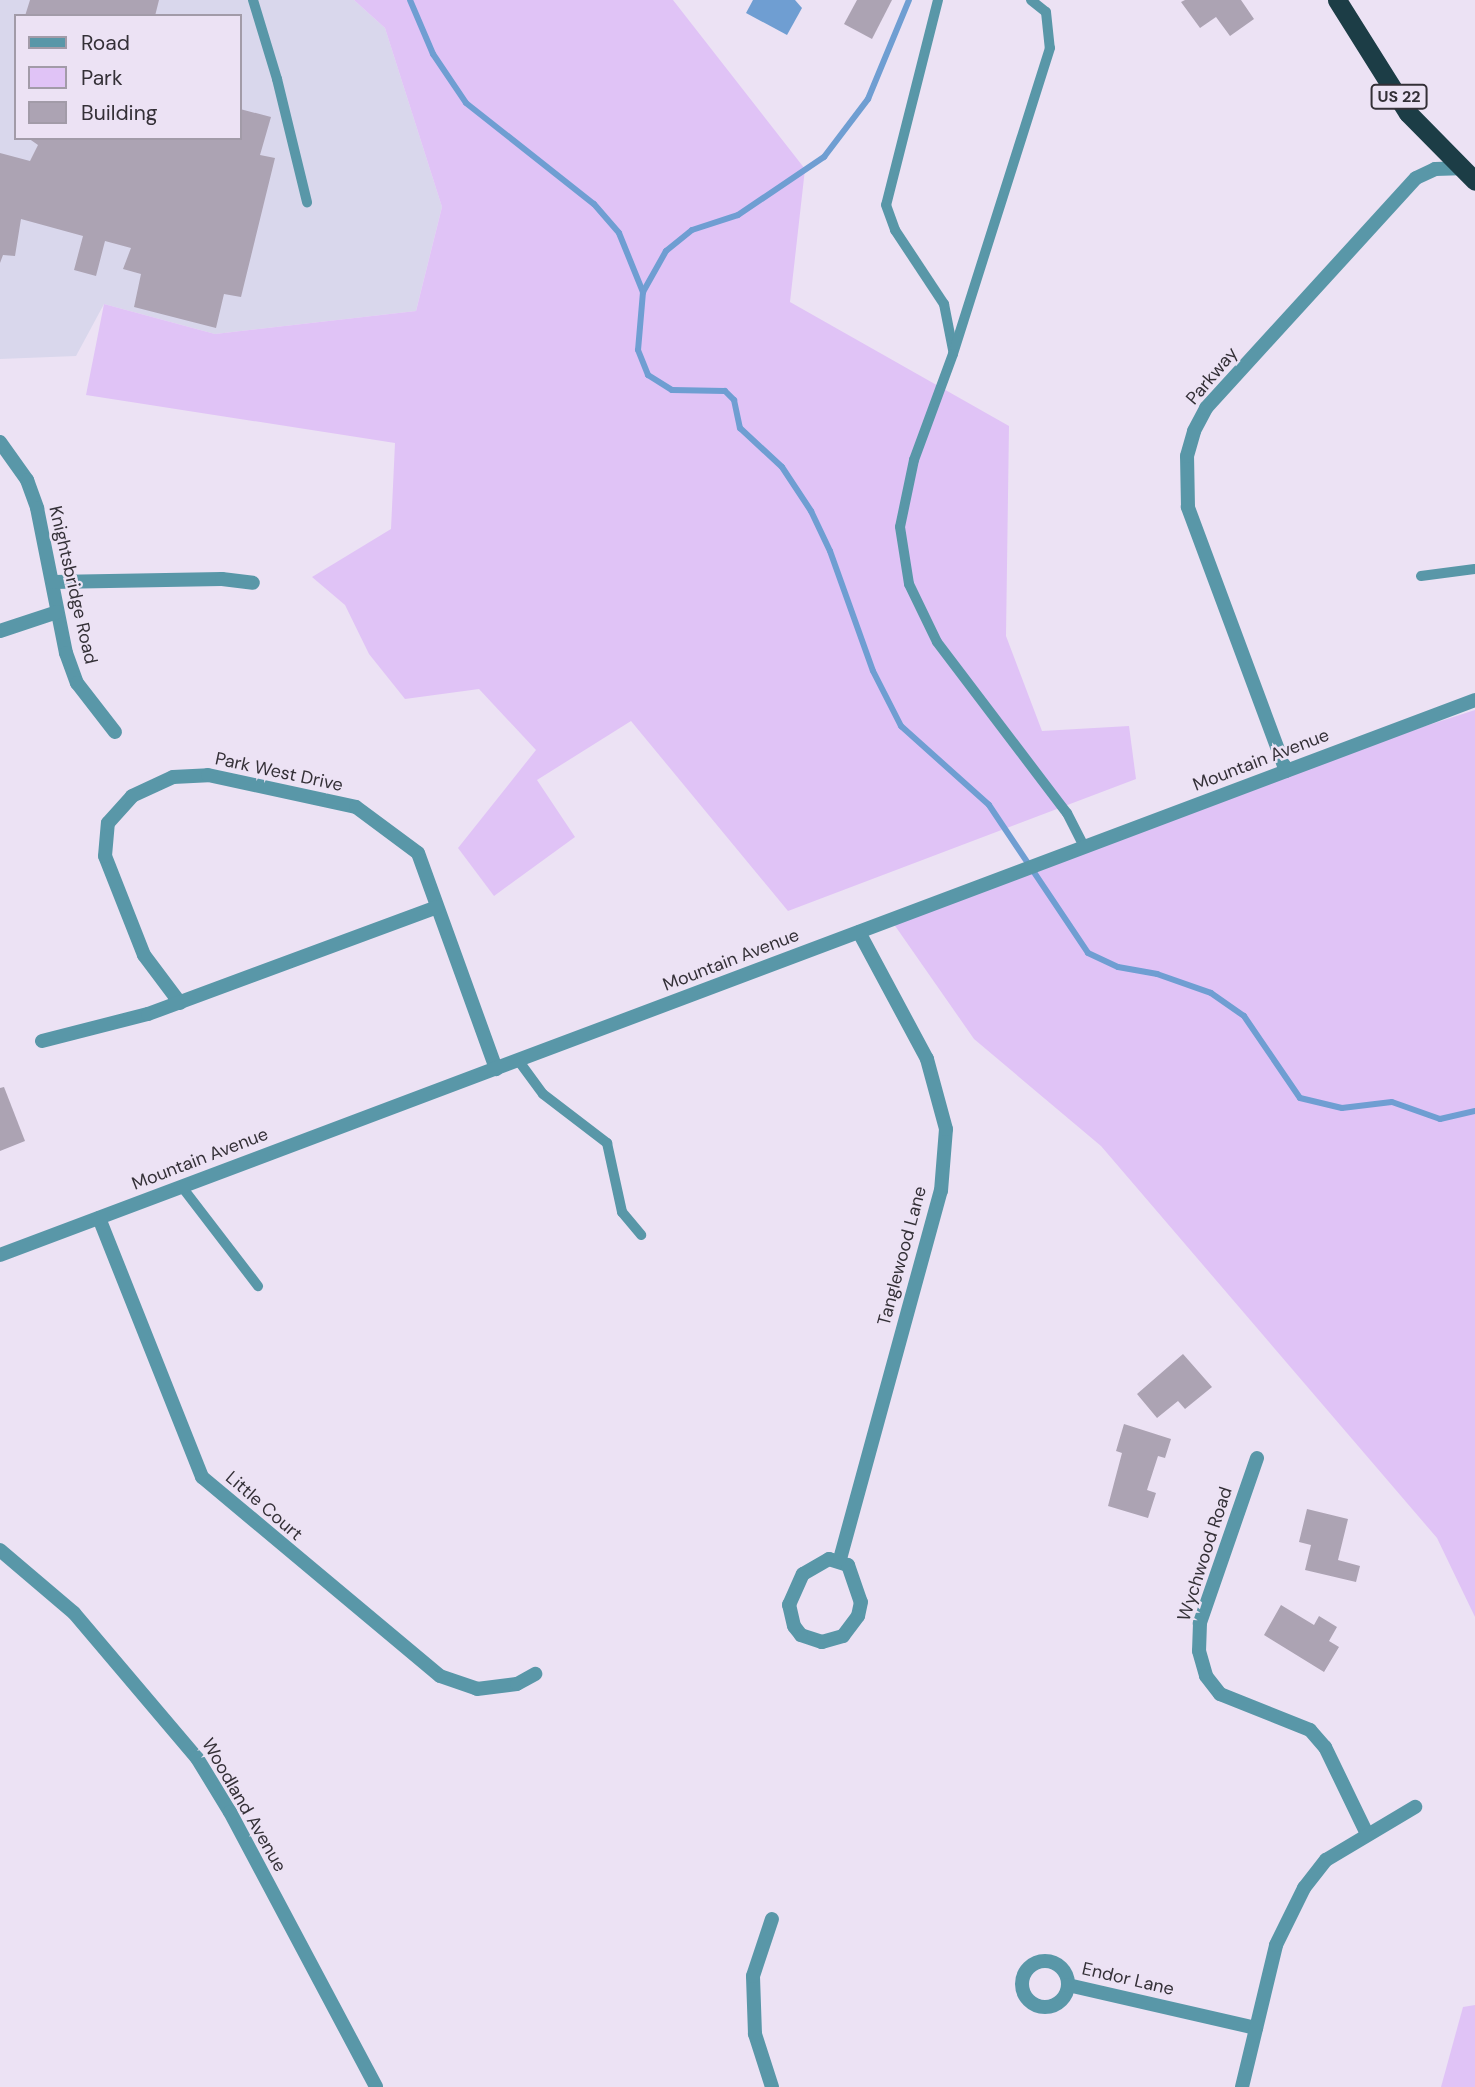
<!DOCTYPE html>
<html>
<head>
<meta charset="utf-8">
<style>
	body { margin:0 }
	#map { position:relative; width:1475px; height:2087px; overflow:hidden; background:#ece2f4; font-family:"DM Sans",sans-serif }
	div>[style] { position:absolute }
	.medical>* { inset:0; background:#d9d7ec }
	.green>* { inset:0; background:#e0c3f6 }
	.water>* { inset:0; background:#6f9ed2 }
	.stream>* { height:6px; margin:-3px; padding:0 3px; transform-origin:3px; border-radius:3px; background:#6f9ed2 }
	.building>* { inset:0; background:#aca3b3 }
	.service>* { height:10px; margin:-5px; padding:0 5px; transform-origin:5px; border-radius:5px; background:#5997a8 }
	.minor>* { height:14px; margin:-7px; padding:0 7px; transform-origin:7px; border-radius:7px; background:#5997a8 }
	.minor>.ring { margin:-7px; padding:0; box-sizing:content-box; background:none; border:14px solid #5997a8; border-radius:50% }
	.tertiary>* { height:14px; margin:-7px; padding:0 7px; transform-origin:7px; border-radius:7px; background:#5997a8 }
	.trunk>* { height:19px; margin:-9.5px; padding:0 9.5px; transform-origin:9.5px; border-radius:9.5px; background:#1c3d46 }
	span { translate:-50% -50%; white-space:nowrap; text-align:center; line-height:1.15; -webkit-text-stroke:5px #ece2f4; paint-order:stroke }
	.shield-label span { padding:2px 5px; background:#ece2f4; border:2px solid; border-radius:5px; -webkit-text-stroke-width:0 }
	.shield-label { font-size:16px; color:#343037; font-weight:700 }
	.street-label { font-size:18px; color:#343037 }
	.legend { position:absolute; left:14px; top:14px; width:228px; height:126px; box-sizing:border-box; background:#ece2f4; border:2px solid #a29ba8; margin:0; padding:9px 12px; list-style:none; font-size:21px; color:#343037 }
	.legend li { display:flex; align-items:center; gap:14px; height:35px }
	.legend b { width:35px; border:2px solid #a29ba8 }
</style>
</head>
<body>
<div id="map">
	<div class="medical">
		<div style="clip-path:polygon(evenodd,0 0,354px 0,385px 28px,442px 207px,416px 311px,215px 334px,104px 304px,76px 356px,0 359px,0 0,16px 16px,240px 16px,240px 138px,16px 138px,16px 16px)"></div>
	</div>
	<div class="green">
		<div style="clip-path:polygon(354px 0,673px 0,805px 169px,790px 302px,1009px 426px,1006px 636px,1042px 731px,1129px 726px,1136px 779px,788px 911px,631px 721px,537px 780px,575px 837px,494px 896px,458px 848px,536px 750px,479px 689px,405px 699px,369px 654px,345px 605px,312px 577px,391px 529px,395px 443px,86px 395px,104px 304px,215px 334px,416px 311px,442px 207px,385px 28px)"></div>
		<div style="clip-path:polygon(1475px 710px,1475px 1617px,1437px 1538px,1101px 1146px,974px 1039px,891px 920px,1286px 771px)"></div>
		<div style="clip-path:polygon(1475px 2005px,1475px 2087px,1441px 2087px,1463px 2007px)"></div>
	</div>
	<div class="water">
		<div style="clip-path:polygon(753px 0,795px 0,802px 8px,787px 35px,746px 13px)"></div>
	</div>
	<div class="stream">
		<div style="left:410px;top:0;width:59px;rotate:66.9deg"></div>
		<div style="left:433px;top:54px;width:59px;rotate:56deg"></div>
		<div style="left:466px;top:103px;width:163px;rotate:38.3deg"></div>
		<div style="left:594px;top:204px;width:38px;rotate:49deg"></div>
		<div style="left:619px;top:233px;width:64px;rotate:67.9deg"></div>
		<div style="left:643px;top:292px;width:58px;rotate:94.9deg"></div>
		<div style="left:638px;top:350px;width:27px;rotate:68deg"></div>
		<div style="left:648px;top:375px;width:28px;rotate:32deg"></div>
		<div style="left:672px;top:390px;width:53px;rotate:1.1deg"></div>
		<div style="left:725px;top:391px;width:13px;rotate:45deg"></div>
		<div style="left:734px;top:400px;width:29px;rotate:78deg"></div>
		<div style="left:740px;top:428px;width:57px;rotate:42.9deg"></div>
		<div style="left:782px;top:467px;width:53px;rotate:56.6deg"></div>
		<div style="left:811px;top:511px;width:44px;rotate:64.6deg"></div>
		<div style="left:830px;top:551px;width:127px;rotate:70.3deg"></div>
		<div style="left:873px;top:671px;width:62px;rotate:63deg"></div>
		<div style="left:901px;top:726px;width:118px;rotate:41.9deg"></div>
		<div style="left:989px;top:805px;width:178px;rotate:56.2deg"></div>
		<div style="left:1088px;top:953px;width:33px;rotate:25deg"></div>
		<div style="left:1118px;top:967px;width:40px;rotate:10deg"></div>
		<div style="left:1157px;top:974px;width:57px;rotate:19.4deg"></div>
		<div style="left:1211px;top:993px;width:40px;rotate:34.9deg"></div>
		<div style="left:1244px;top:1016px;width:99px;rotate:55.7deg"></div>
		<div style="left:1300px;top:1098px;width:43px;rotate:13.4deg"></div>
		<div style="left:1342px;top:1108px;width:50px;rotate:-6.8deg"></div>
		<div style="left:1392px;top:1102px;width:51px;rotate:19.5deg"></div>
		<div style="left:1440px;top:1119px;width:36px;rotate:-13deg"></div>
		<div style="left:643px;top:292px;width:47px;rotate:-60.7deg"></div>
		<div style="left:666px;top:251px;width:33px;rotate:-39deg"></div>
		<div style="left:692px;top:230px;width:48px;rotate:-18.1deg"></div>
		<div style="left:738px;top:215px;width:104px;rotate:-34deg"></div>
		<div style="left:824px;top:157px;width:73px;rotate:-52.8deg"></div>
		<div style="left:868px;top:99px;width:107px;rotate:-67.5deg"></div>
	</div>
	<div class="building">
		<div style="clip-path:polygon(30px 0,159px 0,155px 16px,25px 16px)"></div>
		<div style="clip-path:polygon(857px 0,892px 0,872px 39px,844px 24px)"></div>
		<div style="clip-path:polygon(1185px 0,1241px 0,1254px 19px,1230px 36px,1216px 17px,1200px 28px,1181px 2px)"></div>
		<div style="clip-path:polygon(240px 109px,271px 117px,260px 155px,275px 158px,241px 297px,224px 294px,216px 328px,134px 307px,141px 274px,123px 269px,131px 248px,105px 241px,96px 276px,74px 270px,83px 236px,21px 219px,15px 256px,3px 255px,0 263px,0 153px,30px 161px,38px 145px,28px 138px,240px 138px)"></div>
		<div style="clip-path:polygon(4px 1087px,25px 1141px,0 1151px,0 1088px)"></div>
		<div style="clip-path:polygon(1183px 1354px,1212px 1387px,1185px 1409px,1178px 1401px,1157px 1418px,1137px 1394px)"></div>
		<div style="clip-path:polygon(1124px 1424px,1171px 1439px,1165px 1458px,1158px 1456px,1147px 1490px,1156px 1493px,1148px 1518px,1108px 1506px,1122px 1453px,1116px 1451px)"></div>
		<div style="clip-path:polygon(1307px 1509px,1348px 1519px,1338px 1560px,1360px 1566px,1356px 1582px,1305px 1570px,1311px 1545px,1299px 1542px)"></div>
		<div style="clip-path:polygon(1281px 1605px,1314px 1625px,1319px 1616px,1337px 1627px,1329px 1641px,1339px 1647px,1324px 1672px,1264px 1635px)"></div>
	</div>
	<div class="service">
		<div style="left:253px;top:0;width:83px;rotate:73.1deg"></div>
		<div style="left:277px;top:79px;width:127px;rotate:76.3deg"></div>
		<div style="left:938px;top:0;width:211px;rotate:104.2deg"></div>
		<div style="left:886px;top:205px;width:27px;rotate:70deg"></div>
		<div style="left:895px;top:230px;width:89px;rotate:56.5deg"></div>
		<div style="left:944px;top:304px;width:47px;rotate:78.9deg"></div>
		<div style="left:1031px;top:0;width:19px;rotate:39deg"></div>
		<div style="left:1046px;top:12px;width:36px;rotate:84deg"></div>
		<div style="left:1050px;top:48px;width:321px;rotate:107.6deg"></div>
		<div style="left:953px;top:354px;width:113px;rotate:110.2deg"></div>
		<div style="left:914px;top:460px;width:68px;rotate:101.8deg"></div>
		<div style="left:900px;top:527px;width:58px;rotate:81deg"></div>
		<div style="left:909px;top:584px;width:64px;rotate:64.2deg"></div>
		<div style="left:937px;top:642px;width:215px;rotate:52.8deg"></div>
		<div style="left:1067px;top:813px;width:38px;rotate:63deg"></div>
		<div style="left:1421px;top:576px;width:54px;rotate:-7.4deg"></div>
		<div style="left:518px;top:1060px;width:42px;rotate:53.7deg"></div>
		<div style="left:543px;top:1094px;width:81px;rotate:37.4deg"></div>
		<div style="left:607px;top:1143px;width:71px;rotate:77.7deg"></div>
		<div style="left:622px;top:1212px;width:30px;rotate:50deg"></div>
		<div style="left:182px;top:1187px;width:125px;rotate:52.5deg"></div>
	</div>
	<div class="minor">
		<div style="left:0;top:442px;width:47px;rotate:54.6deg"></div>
		<div style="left:27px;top:480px;width:30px;rotate:70deg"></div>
		<div style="left:37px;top:508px;width:148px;rotate:78.7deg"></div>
		<div style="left:66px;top:653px;width:32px;rotate:70deg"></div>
		<div style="left:77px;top:683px;width:62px;rotate:52.2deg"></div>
		<div style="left:53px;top:582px;width:169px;rotate:-1deg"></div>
		<div style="left:222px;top:579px;width:31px;rotate:7deg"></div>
		<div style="left:0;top:631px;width:60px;rotate:-18.4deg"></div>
		<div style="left:1286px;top:771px;width:282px;rotate:-110.4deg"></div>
		<div style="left:1188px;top:507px;width:51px;rotate:-91.1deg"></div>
		<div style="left:1187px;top:456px;width:26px;rotate:-74deg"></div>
		<div style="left:1194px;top:431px;width:26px;rotate:-62deg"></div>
		<div style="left:1206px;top:408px;width:311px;rotate:-47.6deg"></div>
		<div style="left:1416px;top:178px;width:21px;rotate:-25deg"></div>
		<div style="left:1435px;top:169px;width:24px;rotate:-2deg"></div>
		<div style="left:180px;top:1003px;width:60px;rotate:-126.9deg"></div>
		<div style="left:144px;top:955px;width:106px;rotate:-111.5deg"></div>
		<div style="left:105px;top:856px;width:33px;rotate:-85deg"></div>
		<div style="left:108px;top:823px;width:36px;rotate:-48deg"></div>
		<div style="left:132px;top:796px;width:45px;rotate:-24.9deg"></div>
		<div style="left:173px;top:777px;width:35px;rotate:-3deg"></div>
		<div style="left:208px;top:775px;width:151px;rotate:12.2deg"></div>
		<div style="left:356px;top:807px;width:77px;rotate:36.6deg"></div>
		<div style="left:418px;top:853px;width:230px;rotate:70.1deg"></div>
		<div style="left:42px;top:1041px;width:109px;rotate:-14.3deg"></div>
		<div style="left:148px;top:1014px;width:308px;rotate:-20.3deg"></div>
		<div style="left:99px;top:1218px;width:279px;rotate:68.3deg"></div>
		<div style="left:202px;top:1477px;width:310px;rotate:39.9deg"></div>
		<div style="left:440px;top:1676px;width:39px;rotate:19deg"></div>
		<div style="left:477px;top:1689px;width:40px;rotate:-7.1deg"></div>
		<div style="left:517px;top:1684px;width:21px;rotate:-29deg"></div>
		<div style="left:1257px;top:1458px;width:175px;rotate:109.1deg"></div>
		<div style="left:1200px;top:1623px;width:28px;rotate:92deg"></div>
		<div style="left:1199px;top:1651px;width:26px;rotate:74deg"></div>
		<div style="left:1206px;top:1676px;width:23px;rotate:52deg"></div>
		<div style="left:1220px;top:1694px;width:97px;rotate:21.8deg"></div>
		<div style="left:1310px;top:1730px;width:23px;rotate:49deg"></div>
		<div style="left:1325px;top:1747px;width:97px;rotate:64.2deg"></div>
		<div style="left:0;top:1550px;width:97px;rotate:40.4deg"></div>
		<div style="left:74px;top:1613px;width:190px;rotate:49.7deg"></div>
		<div style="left:197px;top:1758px;width:63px;rotate:58.6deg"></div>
		<div style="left:230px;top:1812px;width:311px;rotate:62deg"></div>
		<div style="left:829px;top:1559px;width:20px;rotate:18deg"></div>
		<div style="left:848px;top:1565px;width:39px;rotate:71deg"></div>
		<div style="left:861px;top:1602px;width:14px;rotate:102deg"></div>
		<div style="left:858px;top:1616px;width:25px;rotate:127deg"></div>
		<div style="left:843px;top:1636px;width:22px;rotate:164deg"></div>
		<div style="left:822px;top:1642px;width:22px;rotate:-162deg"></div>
		<div style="left:801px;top:1635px;width:11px;rotate:-128deg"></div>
		<div style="left:794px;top:1626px;width:22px;rotate:-103deg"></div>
		<div style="left:789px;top:1605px;width:34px;rotate:-66deg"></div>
		<div style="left:803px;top:1574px;width:30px;rotate:-30deg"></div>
		<div style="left:840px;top:1559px;width:382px;rotate:-74.7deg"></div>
		<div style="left:941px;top:1191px;width:62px;rotate:-85.4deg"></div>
		<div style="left:946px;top:1129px;width:73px;rotate:-105.2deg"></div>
		<div style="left:927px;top:1059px;width:144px;rotate:-118.2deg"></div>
		<div class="ring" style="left:1022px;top:1961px;width:32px;height:32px"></div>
		<div style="left:1068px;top:1985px;width:193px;rotate:12.9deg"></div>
		<div style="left:772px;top:2087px;width:56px;rotate:-107.8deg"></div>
		<div style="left:755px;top:2034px;width:58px;rotate:-92deg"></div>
		<div style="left:753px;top:1976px;width:60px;rotate:-71.6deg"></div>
		<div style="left:1242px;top:2087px;width:146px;rotate:-76.5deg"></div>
		<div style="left:1276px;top:1945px;width:64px;rotate:-63.8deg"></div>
		<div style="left:1304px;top:1888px;width:36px;rotate:-52deg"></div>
		<div style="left:1326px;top:1860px;width:104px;rotate:-30.8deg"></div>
	</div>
	<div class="tertiary">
		<div style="left:0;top:1255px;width:1576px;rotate:-20.62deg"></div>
	</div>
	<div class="trunk">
		<div style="left:1337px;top:0;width:133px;rotate:57.9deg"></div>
		<div style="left:1408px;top:113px;width:95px;rotate:45.4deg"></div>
	</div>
	<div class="shield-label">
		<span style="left:1399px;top:97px">US 22</span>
	</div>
	<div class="street-label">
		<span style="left:1212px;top:376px;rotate:-50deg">Parkway</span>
		<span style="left:73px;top:585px;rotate:77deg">Knightsbridge Road</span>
		<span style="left:1261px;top:760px;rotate:-21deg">Mountain Avenue</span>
		<span style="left:279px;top:772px;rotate:12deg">Park West Drive</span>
		<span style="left:731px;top:960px;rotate:-21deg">Mountain Avenue</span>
		<span style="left:200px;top:1159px;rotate:-21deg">Mountain Avenue</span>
		<span style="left:902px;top:1256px;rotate:-75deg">Tanglewood Lane</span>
		<span style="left:264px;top:1506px;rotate:41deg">Little Court</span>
		<span style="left:1205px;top:1554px;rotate:-72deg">Wychwood Road</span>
		<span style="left:244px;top:1805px;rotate:60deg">Woodland Avenue</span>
		<span style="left:1128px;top:1979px;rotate:13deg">Endor Lane</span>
	</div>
	<ul class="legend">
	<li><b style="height:9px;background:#5997a8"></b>Road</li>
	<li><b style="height:19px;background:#e0c3f6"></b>Park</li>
	<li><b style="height:19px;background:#aca3b3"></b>Building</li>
	</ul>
</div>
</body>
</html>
